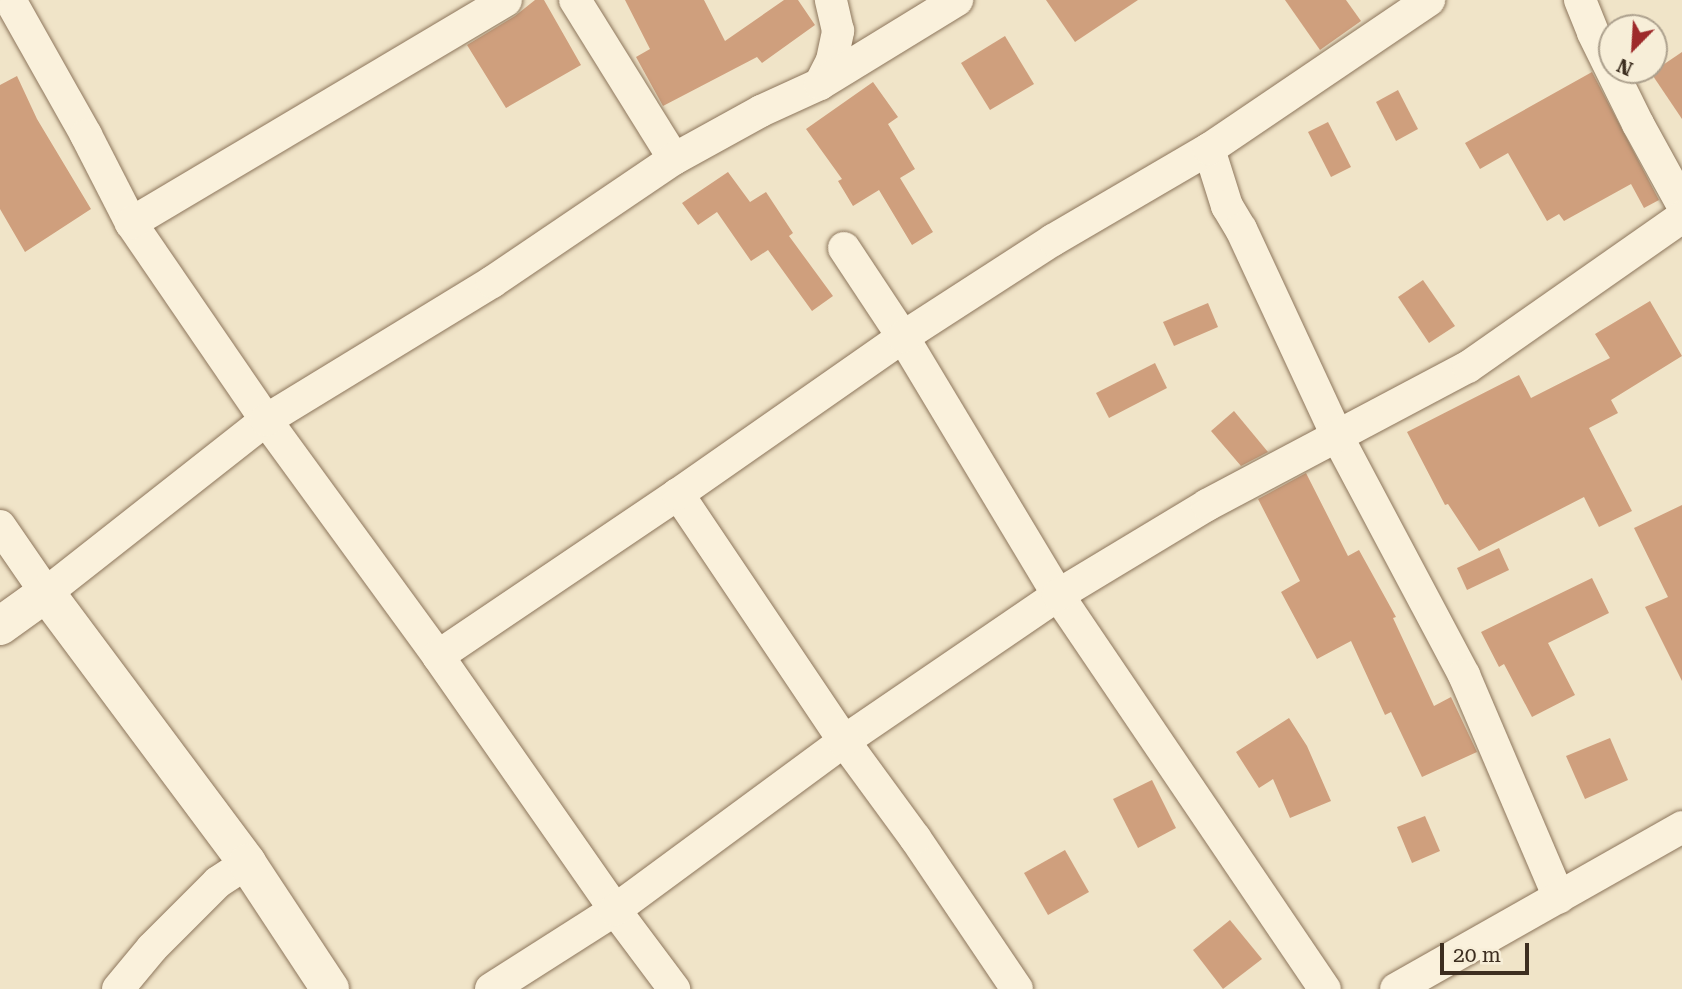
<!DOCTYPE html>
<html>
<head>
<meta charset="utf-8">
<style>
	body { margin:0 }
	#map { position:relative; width:1682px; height:989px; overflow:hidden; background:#f0e4c8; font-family:"Roboto Serif",serif }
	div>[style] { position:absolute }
	.building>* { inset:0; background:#cf9f7d }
	.roads { filter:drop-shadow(0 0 2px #8d765c) drop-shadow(0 0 2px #8d765c) }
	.street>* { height:32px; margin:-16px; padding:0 16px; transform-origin:16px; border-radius:16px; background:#faf1dc }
	.secondary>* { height:38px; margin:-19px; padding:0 19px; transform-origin:19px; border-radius:19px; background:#faf1dc }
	span { translate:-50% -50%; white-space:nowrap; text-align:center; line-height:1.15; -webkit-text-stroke:6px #f7eed8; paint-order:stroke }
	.north { position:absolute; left:1598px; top:14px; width:70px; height:70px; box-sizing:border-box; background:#f7eed8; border:2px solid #ada18e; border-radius:50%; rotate:204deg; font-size:19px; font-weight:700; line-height:28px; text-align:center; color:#3d2e20 }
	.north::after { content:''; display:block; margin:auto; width:24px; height:32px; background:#9e2a2b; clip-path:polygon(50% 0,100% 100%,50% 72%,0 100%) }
	.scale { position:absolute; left:1440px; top:943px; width:89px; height:32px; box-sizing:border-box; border:4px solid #3d2e20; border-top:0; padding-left:9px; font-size:21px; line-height:24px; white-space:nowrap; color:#3d2e20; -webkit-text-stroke:5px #f7eed8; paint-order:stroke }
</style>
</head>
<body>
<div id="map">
	<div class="building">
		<div style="clip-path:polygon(535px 0,544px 0,581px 65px,506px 108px,467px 45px,515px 16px)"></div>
		<div style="clip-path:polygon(625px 0,704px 0,725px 41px,784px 0,798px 0,815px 25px,762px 63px,757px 57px,663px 106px,636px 57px,650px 49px)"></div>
		<div style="clip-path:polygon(1046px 0,1138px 0,1075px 42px)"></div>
		<div style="clip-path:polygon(1285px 0,1346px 0,1361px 21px,1320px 50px)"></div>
		<div style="clip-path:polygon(1005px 36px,1034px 84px,990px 110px,961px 63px)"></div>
		<div style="clip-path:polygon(1682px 52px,1682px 119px,1651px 73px)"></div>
		<div style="clip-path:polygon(1592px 72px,1659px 200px,1644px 208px,1631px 184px,1564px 221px,1559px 214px,1547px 221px,1508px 153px,1480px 169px,1465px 143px)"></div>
		<div style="clip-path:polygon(17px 76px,37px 119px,91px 209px,25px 252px,0 209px,0 85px)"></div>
		<div style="clip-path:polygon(873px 82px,898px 117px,888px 124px,915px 169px,900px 178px,933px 232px,912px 245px,879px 190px,853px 206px,838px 181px,842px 179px,806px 129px)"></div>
		<div style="clip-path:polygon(1398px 90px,1418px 129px,1396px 141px,1376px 102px)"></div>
		<div style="clip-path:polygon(1328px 122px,1351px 167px,1331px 177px,1308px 132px)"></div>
		<div style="clip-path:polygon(728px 172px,750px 202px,766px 192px,793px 233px,789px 236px,833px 296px,812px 311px,768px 250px,751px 261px,717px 212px,698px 225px,682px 203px)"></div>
		<div style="clip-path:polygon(1423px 280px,1455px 326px,1429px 343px,1398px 297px)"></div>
		<div style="clip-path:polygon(1650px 301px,1682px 356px,1611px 400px,1618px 413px,1589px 428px,1632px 511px,1599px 527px,1584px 497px,1479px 551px,1448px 504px,1445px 505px,1407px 432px,1519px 375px,1531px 398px,1610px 358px,1595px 334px)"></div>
		<div style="clip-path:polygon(1208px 303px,1218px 327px,1174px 346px,1163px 322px)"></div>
		<div style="clip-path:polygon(1155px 363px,1167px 388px,1109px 418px,1096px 393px)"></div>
		<div style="clip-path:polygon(1234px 411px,1268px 452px,1241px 466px,1211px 431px)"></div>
		<div style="clip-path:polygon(1306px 473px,1348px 556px,1359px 550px,1396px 617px,1393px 618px,1434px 706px,1451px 697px,1477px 752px,1422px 777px,1391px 712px,1385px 715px,1351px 641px,1317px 659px,1281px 592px,1300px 581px,1258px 499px)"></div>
		<div style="clip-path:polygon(1682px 505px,1682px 681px,1645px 607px,1668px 597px,1634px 528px)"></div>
		<div style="clip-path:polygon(1499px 548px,1509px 570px,1467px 590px,1457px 568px)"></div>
		<div style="clip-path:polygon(1592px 578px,1609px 613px,1548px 643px,1575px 695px,1532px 717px,1504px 664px,1499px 667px,1481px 632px)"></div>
		<div style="clip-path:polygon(1289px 718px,1307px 746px,1331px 801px,1290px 818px,1273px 779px,1259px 788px,1236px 752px)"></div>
		<div style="clip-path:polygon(1610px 738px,1628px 780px,1585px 799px,1566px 756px)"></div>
		<div style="clip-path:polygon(1152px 780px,1176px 828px,1138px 848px,1113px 799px)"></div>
		<div style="clip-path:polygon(1425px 816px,1440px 851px,1412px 863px,1397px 827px)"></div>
		<div style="clip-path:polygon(1065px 850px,1089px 892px,1048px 915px,1024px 873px)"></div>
		<div style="clip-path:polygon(1230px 920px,1262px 959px,1223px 989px,1193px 950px)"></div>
	</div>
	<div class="roads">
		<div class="street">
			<div style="left:575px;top:0;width:187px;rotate:58.1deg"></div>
			<div style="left:1580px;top:0;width:35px;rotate:68deg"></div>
			<div style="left:1593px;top:33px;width:102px;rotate:63.7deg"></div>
			<div style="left:1638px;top:124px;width:91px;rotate:61.2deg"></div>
			<div style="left:14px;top:7px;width:147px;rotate:60.6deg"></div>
			<div style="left:86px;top:135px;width:99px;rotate:62.9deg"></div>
			<div style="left:131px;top:223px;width:239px;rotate:55.6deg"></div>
			<div style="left:266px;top:420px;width:292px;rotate:53.9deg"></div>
			<div style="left:438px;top:656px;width:310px;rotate:55.1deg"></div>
			<div style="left:615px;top:910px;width:99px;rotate:53.2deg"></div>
			<div style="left:820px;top:84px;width:27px;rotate:-63deg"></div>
			<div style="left:832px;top:60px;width:30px;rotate:-78deg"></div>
			<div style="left:838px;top:31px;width:32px;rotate:-103deg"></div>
			<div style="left:1209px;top:149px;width:60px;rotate:72.5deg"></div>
			<div style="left:1227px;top:206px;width:27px;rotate:59deg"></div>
			<div style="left:1241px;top:229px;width:228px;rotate:65.1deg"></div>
			<div style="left:1337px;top:436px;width:271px;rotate:62deg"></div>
			<div style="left:1464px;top:675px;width:242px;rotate:66.9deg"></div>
			<div style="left:131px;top:223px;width:436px;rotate:-30.7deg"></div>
			<div style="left:844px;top:248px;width:107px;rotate:56.5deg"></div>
			<div style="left:903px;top:337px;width:301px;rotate:59deg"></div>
			<div style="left:1058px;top:595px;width:476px;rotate:55.9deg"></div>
			<div style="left:0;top:526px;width:81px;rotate:55.5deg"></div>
			<div style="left:46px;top:593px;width:280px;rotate:-38.2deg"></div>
			<div style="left:266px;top:420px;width:265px;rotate:-31.4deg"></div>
			<div style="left:492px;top:282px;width:220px;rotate:-34.1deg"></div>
			<div style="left:674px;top:159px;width:99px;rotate:-28.9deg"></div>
			<div style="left:761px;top:111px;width:65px;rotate:-24.6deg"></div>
			<div style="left:820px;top:84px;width:161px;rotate:-31.5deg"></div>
			<div style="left:438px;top:656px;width:290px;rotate:-34deg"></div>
			<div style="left:118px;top:989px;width:53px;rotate:-50.3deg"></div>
			<div style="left:152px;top:948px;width:93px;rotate:-45deg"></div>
			<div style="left:218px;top:882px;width:35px;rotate:-33deg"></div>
			<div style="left:491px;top:989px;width:147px;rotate:-32.5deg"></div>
			<div style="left:615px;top:910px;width:285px;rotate:-36.4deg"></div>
			<div style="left:844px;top:741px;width:259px;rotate:-34.3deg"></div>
			<div style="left:1058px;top:595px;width:174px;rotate:-31.1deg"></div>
			<div style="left:1207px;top:505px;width:295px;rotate:-27.9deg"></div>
			<div style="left:1468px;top:367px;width:261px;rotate:-35deg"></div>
			<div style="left:1017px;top:989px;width:182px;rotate:-124deg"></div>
			<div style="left:915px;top:838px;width:120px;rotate:-126.2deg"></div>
			<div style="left:844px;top:741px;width:298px;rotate:-123.9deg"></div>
			<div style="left:678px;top:494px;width:274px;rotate:-34.9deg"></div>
			<div style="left:903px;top:337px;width:179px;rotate:-32.9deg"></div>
			<div style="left:1053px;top:240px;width:181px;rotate:-30.3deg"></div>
			<div style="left:1209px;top:149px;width:266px;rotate:-34.1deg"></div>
			<div style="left:1396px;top:989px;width:329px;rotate:-29.5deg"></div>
		</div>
		<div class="secondary">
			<div style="left:0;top:626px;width:57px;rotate:-35.7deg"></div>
			<div style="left:46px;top:593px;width:337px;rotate:53.3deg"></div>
			<div style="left:247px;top:863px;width:151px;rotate:56.6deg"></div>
		</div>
	</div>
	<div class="north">N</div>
	<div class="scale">20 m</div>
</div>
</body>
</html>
